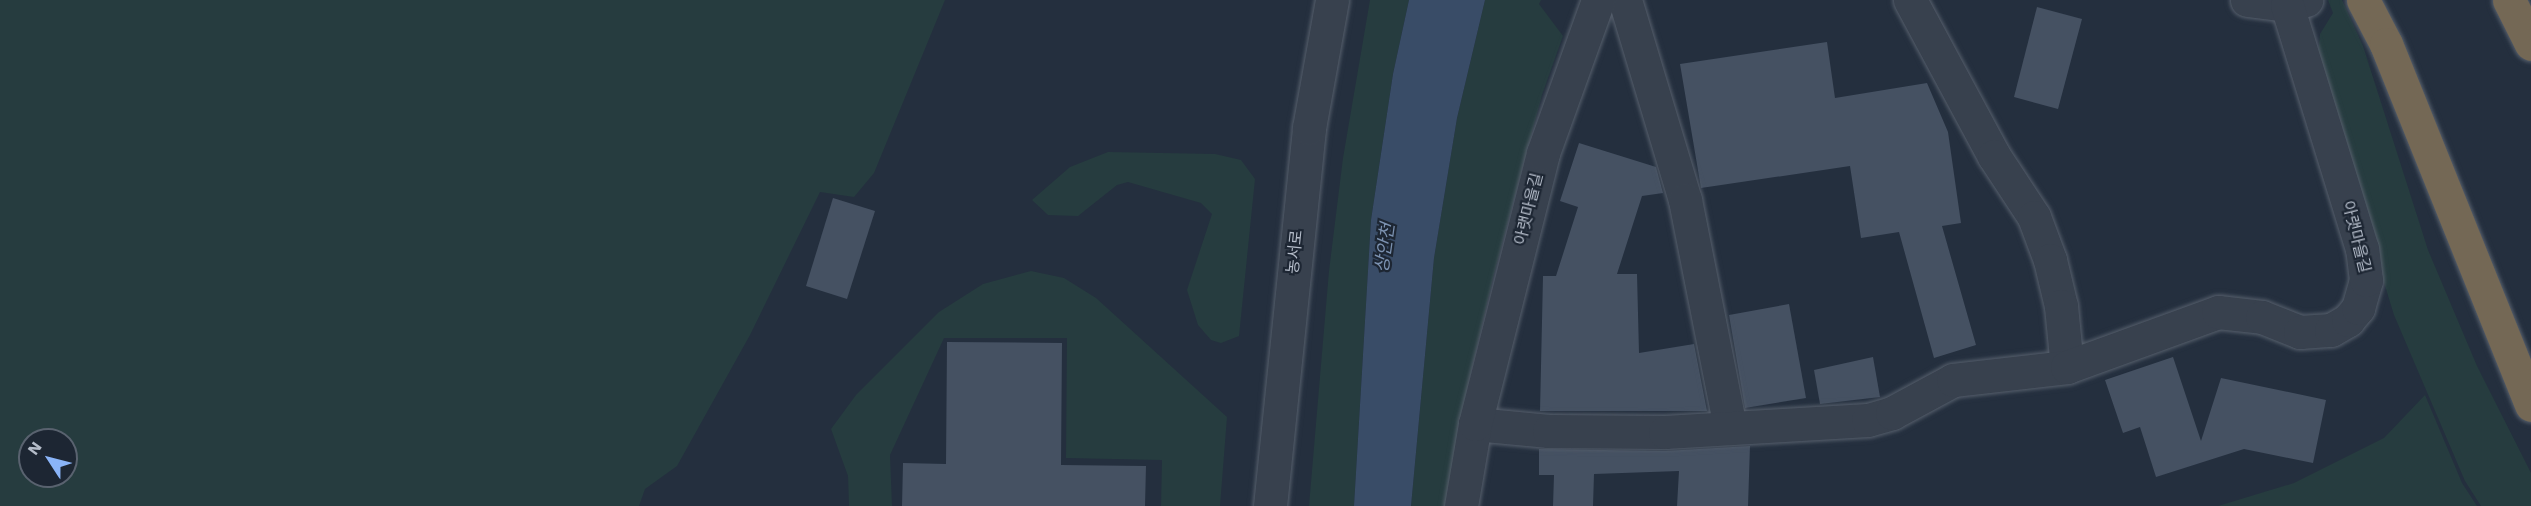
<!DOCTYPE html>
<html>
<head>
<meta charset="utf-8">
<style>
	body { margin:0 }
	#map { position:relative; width:2531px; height:506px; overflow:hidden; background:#242f3e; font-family:"Work Sans","Noto Sans KR",sans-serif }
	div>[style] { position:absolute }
	.green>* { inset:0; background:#263c3f }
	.water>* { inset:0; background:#394c67 }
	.building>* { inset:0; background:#455162 }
	.roads { filter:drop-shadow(0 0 2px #565f6c) drop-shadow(0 0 2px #565f6c) }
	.minor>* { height:33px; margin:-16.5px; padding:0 16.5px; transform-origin:16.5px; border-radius:16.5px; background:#38414e }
	.highway>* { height:33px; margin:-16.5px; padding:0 16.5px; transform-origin:16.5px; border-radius:16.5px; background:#746855 }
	span { translate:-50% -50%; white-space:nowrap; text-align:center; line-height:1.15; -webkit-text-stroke:4.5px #1d2633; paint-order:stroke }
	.street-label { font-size:16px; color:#b4bcc9 }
	.water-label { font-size:18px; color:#7c92b1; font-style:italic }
	.north { position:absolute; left:18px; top:428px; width:60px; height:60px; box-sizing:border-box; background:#1d2633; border:2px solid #59626f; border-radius:50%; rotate:306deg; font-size:16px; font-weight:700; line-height:24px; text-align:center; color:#b4bcc9 }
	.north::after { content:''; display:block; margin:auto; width:21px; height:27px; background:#8ab4f8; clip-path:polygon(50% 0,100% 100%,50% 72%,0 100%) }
</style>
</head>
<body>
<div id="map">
	<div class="green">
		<div style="clip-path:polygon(evenodd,0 0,945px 0,874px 173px,854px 197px,820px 192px,750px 335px,677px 466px,645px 489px,639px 506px,0 506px,0 0,30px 440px,66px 440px,66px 476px,30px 476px,30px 440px)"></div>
		<div style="clip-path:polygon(1370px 0,1409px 0,1393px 74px,1371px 220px,1354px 506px,1309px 506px,1329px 271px,1343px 158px)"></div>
		<div style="clip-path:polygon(1485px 0,1541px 0,1539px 4px,1563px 36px,1542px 95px,1494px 274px,1459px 424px,1447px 506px,1411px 506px,1434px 258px,1457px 118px)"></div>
		<div style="clip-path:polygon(2328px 0,2342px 0,2363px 46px,2428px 250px,2477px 366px,2531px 473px,2531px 506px,2481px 506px,2465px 481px,2394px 315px,2317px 64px,2320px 34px,2333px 13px)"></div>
		<div style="clip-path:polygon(1108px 152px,1215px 154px,1241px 160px,1255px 179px,1239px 336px,1221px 343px,1211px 340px,1198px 325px,1187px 290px,1212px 214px,1201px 203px,1128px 182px,1117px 185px,1078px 216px,1048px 215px,1032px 200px,1070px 167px)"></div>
		<div style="clip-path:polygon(1031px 271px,1064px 278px,1096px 298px,1227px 417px,1220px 506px,1161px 506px,1162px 460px,1066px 458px,1067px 338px,944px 338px,890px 455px,892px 506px,849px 506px,848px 476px,831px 429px,856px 395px,939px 312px,983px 284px)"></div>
		<div style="clip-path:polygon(2425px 395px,2462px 483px,2477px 506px,2218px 506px,2294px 483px,2384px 438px)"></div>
	</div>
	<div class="water">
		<div style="clip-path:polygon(1409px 0,1485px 0,1457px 118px,1434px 258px,1411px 506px,1354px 506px,1371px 220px,1393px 74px)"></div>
	</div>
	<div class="building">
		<div style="clip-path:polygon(2037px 7px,2082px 19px,2058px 109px,2014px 97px)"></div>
		<div style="clip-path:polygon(1827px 42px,1835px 98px,1927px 83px,1948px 132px,1961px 223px,1942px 226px,1976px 345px,1934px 358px,1899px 232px,1861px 238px,1850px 166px,1701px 188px,1680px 64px)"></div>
		<div style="clip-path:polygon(1579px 143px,1656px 167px,1663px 193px,1642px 196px,1617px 274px,1637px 274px,1639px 353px,1694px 344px,1707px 411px,1540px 411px,1543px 276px,1556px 276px,1578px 207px,1560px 201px)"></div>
		<div style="clip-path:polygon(833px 198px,875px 211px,847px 299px,806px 286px)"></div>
		<div style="clip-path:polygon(1789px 304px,1806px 398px,1745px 408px,1729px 315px)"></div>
		<div style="clip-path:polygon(947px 342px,1062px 343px,1061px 465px,1146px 466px,1145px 506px,902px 506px,903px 463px,946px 464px)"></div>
		<div style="clip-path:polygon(1873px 357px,1880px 397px,1820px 404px,1814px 370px)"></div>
		<div style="clip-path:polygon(2173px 357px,2201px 441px,2221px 378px,2326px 400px,2313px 463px,2244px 449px,2156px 477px,2140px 427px,2123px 433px,2105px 380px)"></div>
		<div style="clip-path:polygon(1750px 446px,1748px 506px,1677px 506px,1679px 471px,1594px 474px,1593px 506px,1553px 506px,1554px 475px,1539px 475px,1539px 449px,1665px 451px)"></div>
	</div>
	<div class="roads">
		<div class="minor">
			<div style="left:1625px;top:0;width:209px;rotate:73.3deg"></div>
			<div style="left:1685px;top:200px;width:232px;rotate:78.8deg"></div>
			<div style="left:1910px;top:0;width:177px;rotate:61.7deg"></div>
			<div style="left:1994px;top:156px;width:73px;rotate:56.7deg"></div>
			<div style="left:2034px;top:217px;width:46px;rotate:69.6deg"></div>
			<div style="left:2050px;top:260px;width:47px;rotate:76.6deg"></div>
			<div style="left:2061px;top:306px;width:61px;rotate:84.4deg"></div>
			<div style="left:2247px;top:0;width:40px;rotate:7.1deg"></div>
			<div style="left:2287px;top:5px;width:20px;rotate:-15deg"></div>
			<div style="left:1475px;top:424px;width:74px;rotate:5.4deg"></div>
			<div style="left:1549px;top:431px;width:116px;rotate:0.5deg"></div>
			<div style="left:1665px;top:432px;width:203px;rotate:-3.4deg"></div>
			<div style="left:1868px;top:420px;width:25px;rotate:-16deg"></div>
			<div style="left:1892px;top:413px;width:69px;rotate:-28.4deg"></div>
			<div style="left:1953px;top:380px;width:115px;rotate:-6.5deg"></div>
			<div style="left:2067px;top:367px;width:161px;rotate:-20deg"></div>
			<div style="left:2218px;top:312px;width:44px;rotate:6.5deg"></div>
			<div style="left:2262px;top:317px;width:41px;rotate:21.5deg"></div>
			<div style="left:2300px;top:332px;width:31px;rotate:-4deg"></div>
			<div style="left:2331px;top:330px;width:20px;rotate:-30deg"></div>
			<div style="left:2348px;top:320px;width:16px;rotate:-50deg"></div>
			<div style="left:2358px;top:308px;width:29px;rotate:-74deg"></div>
			<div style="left:2366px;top:280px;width:31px;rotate:-97deg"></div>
			<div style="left:2362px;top:249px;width:255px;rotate:-107.1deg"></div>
			<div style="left:1270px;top:506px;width:380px;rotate:-84.1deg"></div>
			<div style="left:1309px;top:128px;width:130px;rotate:-79.8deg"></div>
			<div style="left:1461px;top:506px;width:83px;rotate:-80.3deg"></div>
			<div style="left:1475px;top:424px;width:279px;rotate:-75.9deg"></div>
			<div style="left:1543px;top:153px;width:163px;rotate:-70.2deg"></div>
		</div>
		<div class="highway">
			<div style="left:2363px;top:0;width:50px;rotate:62.4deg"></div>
			<div style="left:2386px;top:44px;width:389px;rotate:68.1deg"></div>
			<div style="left:2509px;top:0;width:49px;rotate:63.4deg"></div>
		</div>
	</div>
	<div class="street-label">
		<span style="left:1529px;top:209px;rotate:-76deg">아랫마을길</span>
		<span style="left:2356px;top:237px;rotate:76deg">아랫마을길</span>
		<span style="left:1295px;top:252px;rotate:-84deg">농서로</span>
	</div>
	<div class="water-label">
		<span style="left:1385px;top:248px;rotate:-82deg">상안천</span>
	</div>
	<div class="north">N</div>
</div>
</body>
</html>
